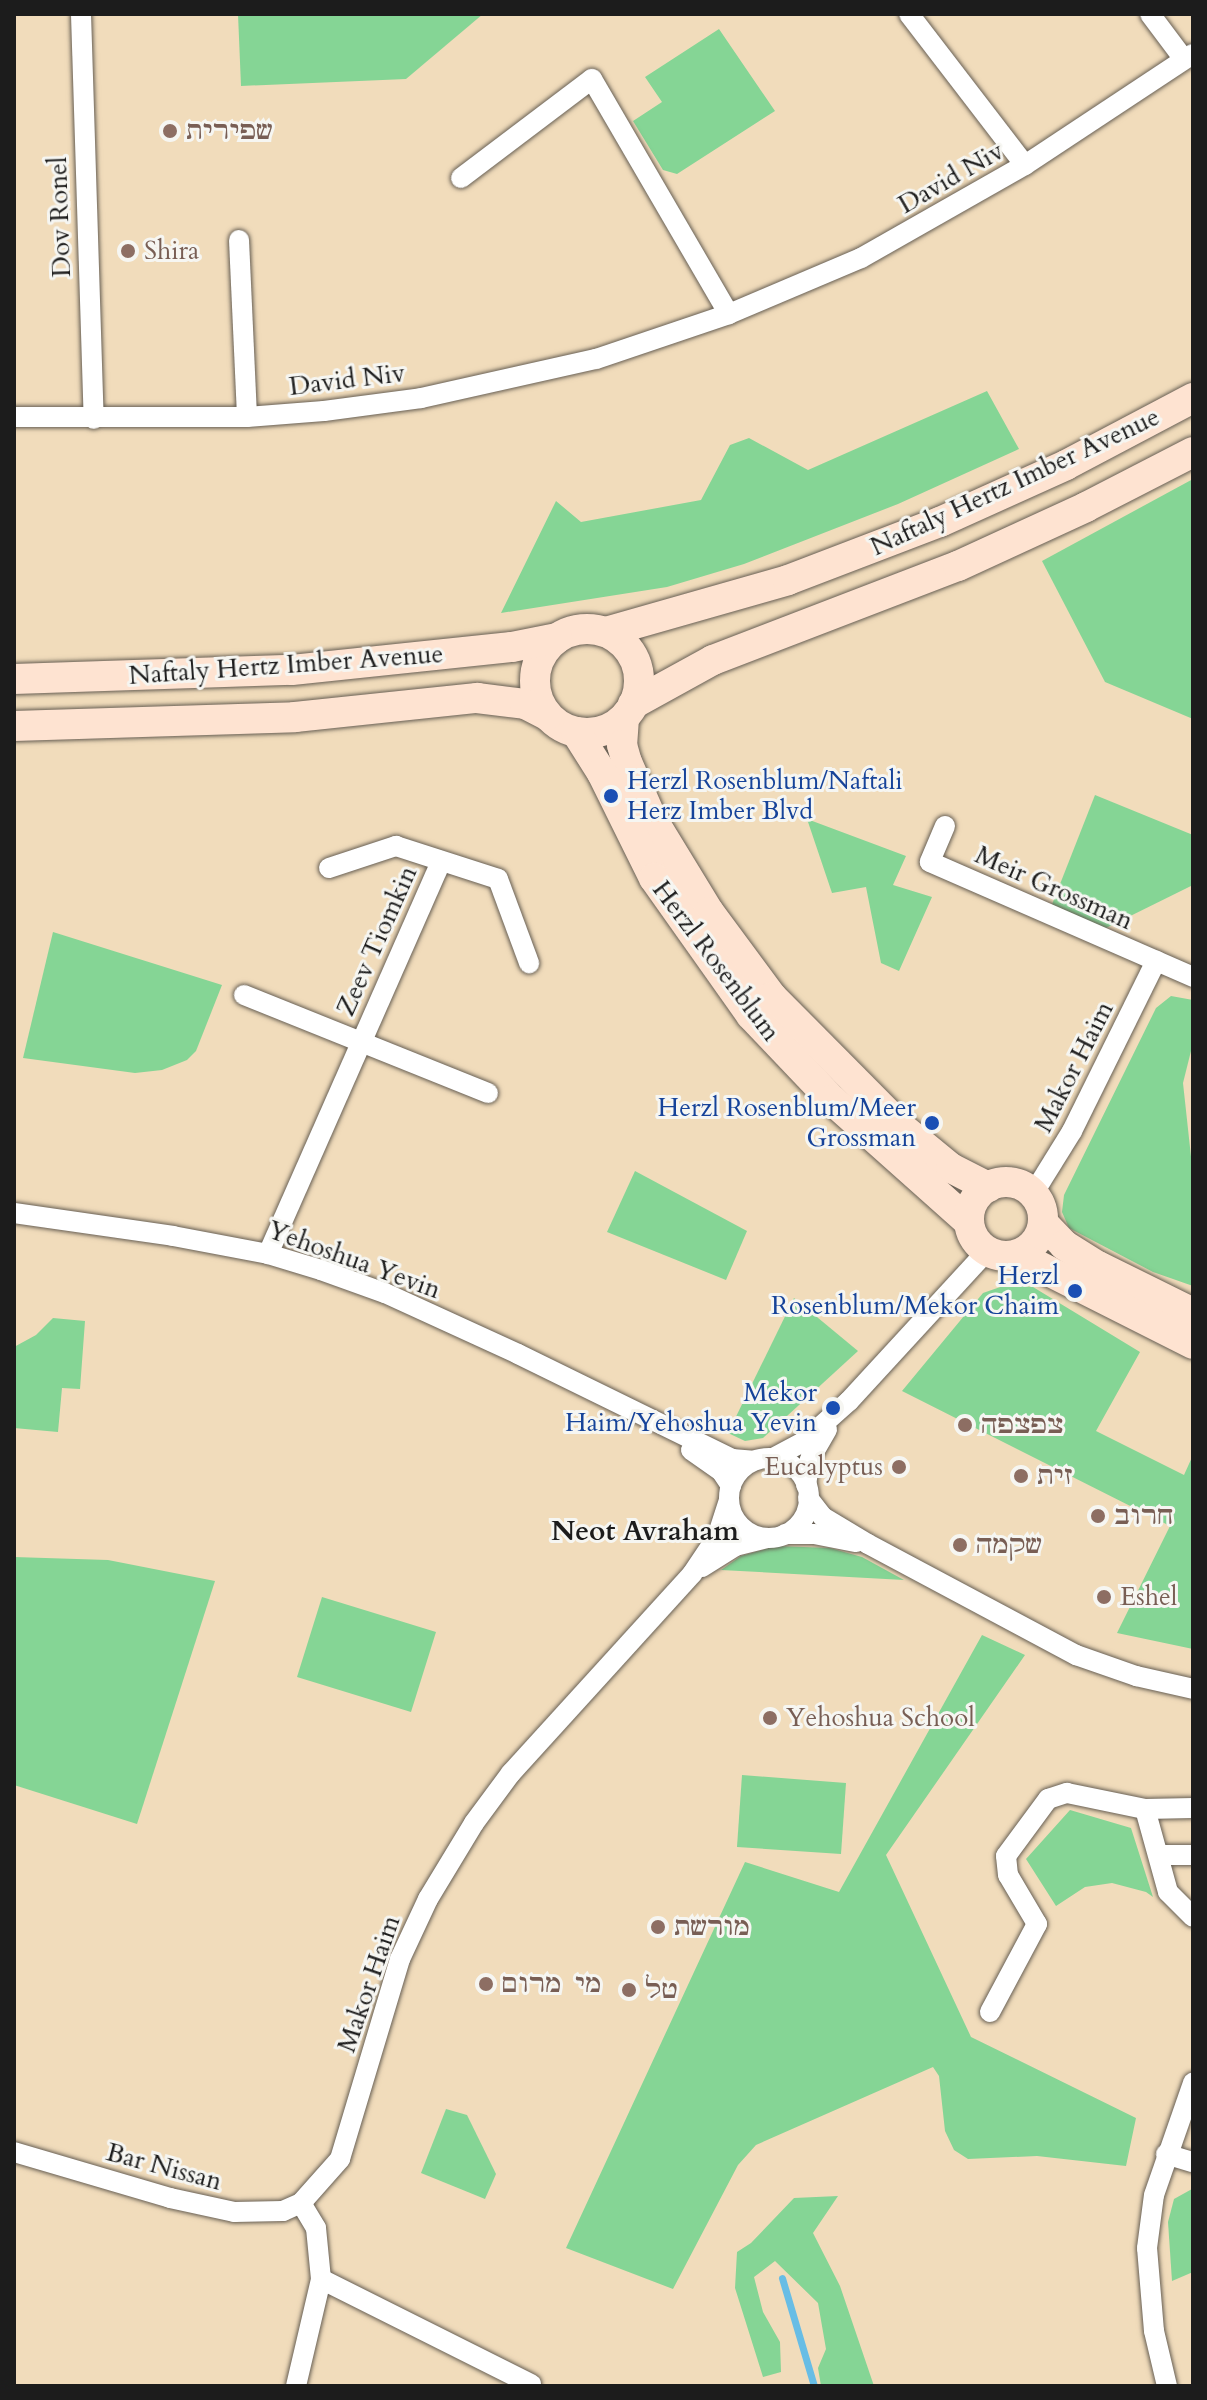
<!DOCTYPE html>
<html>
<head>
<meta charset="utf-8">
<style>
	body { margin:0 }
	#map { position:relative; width:1207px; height:2400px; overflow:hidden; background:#f1dcbb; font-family:Cardo,"Frank Ruhl Libre",serif }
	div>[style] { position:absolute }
	.green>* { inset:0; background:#85d595 }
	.stream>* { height:7px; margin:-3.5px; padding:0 3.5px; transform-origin:3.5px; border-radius:3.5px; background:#68bde5 }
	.roads { filter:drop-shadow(0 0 2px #675f54) drop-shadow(0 0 2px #675f54) }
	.street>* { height:20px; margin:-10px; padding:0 10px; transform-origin:10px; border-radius:10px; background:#fff }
	.street>.ring { margin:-10px; padding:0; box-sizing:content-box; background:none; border:20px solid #fff; border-radius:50% }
	.secondary>* { height:30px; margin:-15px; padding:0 15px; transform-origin:15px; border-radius:15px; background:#fee3d1 }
	.secondary>.ring { margin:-15px; padding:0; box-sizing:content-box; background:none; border:30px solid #fee3d1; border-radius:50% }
	.dots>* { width:22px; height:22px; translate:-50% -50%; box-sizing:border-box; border:4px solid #f6f6f2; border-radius:50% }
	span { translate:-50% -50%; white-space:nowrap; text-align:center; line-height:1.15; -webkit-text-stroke:6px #f6f6f2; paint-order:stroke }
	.education-label { font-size:26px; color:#785e54 }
	.left { translate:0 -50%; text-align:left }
	.right { translate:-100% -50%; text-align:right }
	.street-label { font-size:26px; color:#1c1c1c }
	.transit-label { font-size:26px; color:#164399 }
	.neighbourhood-label { font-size:28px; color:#1c1c1c; font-weight:700 }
	.frame { position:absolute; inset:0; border:16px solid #1c1c1c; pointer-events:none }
</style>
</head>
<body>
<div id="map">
	<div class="green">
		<div style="clip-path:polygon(238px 14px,483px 14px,406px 79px,241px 86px)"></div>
		<div style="clip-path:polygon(719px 29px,775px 111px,677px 174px,663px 170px,633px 121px,662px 102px,645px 77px)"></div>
		<div style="clip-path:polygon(987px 391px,1019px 449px,898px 504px,744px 564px,667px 587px,501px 613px,556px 501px,581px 522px,701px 500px,730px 445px,749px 438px,808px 470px)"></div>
		<div style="clip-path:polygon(1193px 479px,1193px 719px,1105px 682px,1042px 561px)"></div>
		<div style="clip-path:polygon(1095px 795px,1193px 835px,1193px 885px,1104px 929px,1051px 907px)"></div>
		<div style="clip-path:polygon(807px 819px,906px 856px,893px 885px,932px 897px,899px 971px,881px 963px,866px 887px,832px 893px)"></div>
		<div style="clip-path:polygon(53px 932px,222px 985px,196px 1051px,187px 1060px,162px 1070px,135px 1073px,23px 1058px)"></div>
		<div style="clip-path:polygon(1171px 996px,1193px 1000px,1193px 1043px,1183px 1083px,1193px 1175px,1193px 1286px,1153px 1272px,1069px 1228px,1062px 1212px,1064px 1195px,1156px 1008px)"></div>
		<div style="clip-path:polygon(635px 1171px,747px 1231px,726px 1280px,607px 1232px)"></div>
		<div style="clip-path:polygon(1006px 1285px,1033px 1287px,1140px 1352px,1096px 1431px,1184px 1475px,1193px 1455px,1193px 1649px,1117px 1633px,1170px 1526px,902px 1391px,983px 1293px)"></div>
		<div style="clip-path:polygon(794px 1298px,858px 1351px,763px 1438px,745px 1441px,728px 1433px)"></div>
		<div style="clip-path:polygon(53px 1318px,85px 1321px,80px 1389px,62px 1388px,58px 1432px,14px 1428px,14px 1347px,36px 1335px)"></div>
		<div style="clip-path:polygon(776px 1546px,830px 1548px,862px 1557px,904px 1580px,721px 1570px,741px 1556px)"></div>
		<div style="clip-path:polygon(14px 1557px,108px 1560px,215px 1581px,137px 1824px,14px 1785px)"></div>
		<div style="clip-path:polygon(322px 1597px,436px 1632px,411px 1712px,297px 1677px)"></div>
		<div style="clip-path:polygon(982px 1635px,1025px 1655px,886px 1855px,971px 2037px,1136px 2118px,1126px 2166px,1037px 2156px,968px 2159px,954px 2150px,945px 2131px,939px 2076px,933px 2067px,756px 2145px,738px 2165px,673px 2289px,566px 2248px,745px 1862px,839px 1892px)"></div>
		<div style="clip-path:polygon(742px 1775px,846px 1783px,841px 1854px,737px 1847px)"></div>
		<div style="clip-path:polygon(1070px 1810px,1131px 1828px,1153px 1897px,1146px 1892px,1112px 1883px,1085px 1887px,1056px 1906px,1026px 1859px)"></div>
		<div style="clip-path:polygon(446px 2109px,467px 2115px,496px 2174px,485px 2199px,421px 2173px)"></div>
		<div style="clip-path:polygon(1192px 2189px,1193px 2272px,1172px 2281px,1168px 2222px,1174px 2199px)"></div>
		<div style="clip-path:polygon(838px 2196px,813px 2233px,840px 2286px,874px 2386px,821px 2386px,818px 2368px,826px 2349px,818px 2303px,775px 2261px,754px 2277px,763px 2312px,780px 2342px,781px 2372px,763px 2377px,735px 2288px,737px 2252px,751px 2243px,794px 2198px)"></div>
	</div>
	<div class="stream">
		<div style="left:782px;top:2278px;width:113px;rotate:73.5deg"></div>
	</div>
	<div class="roads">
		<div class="street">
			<div style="left:81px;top:14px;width:405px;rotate:88.2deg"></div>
			<div style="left:909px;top:14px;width:190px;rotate:52.5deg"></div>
			<div style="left:1150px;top:14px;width:55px;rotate:53.1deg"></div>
			<div style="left:461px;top:178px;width:164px;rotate:-37.1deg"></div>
			<div style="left:592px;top:79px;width:272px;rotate:59.8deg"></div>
			<div style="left:239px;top:240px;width:177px;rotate:87.4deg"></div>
			<div style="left:14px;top:417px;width:233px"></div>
			<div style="left:247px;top:417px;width:77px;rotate:-4.5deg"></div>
			<div style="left:324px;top:411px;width:98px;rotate:-7.6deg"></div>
			<div style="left:421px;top:398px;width:179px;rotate:-12.6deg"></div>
			<div style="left:596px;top:359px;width:140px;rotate:-18.7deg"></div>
			<div style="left:729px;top:314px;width:143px;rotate:-23deg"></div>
			<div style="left:861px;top:258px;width:189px;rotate:-29.6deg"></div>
			<div style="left:1025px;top:165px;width:201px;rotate:-33.5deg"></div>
			<div style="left:945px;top:826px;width:39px;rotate:113deg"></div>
			<div style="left:930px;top:862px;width:287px;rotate:23.6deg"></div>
			<div style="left:329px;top:868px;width:71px;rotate:-18.2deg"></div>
			<div style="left:396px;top:846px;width:107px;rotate:17.9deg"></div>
			<div style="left:498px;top:879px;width:90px;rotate:69.7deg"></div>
			<div style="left:244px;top:995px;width:263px;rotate:21.9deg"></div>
			<div style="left:1033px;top:1194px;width:74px;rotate:-58.2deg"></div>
			<div style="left:1072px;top:1131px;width:190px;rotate:-63.7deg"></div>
			<div style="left:14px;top:1213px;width:161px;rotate:8.2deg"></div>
			<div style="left:173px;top:1236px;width:97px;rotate:10.7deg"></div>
			<div style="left:268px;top:1254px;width:55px;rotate:16.8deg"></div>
			<div style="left:321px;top:1270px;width:68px;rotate:19.8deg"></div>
			<div style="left:385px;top:1293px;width:146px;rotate:24.6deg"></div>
			<div style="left:518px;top:1354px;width:238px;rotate:26.1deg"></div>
			<div style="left:732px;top:1459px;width:21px;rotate:5deg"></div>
			<div style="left:268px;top:1254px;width:429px;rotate:-66.2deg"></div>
			<div style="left:691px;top:1450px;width:37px;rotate:35deg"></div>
			<div style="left:721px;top:1471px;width:18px;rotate:56deg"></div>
			<div style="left:773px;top:1458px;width:34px;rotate:-28deg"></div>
			<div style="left:803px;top:1442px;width:62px;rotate:-41.7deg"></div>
			<div style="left:849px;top:1401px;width:204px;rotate:-47.4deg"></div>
			<div class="ring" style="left:729px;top:1458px;width:60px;height:60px"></div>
			<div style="left:806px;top:1485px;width:26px;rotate:-81deg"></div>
			<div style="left:810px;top:1459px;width:34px;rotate:-60deg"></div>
			<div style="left:808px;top:1498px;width:24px;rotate:52deg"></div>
			<div style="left:823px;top:1517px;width:52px;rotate:31deg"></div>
			<div style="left:868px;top:1544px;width:236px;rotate:28.1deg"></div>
			<div style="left:1076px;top:1655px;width:64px;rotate:19.3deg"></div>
			<div style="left:1136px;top:1676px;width:58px;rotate:12.8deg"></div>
			<div style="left:785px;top:1534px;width:29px"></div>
			<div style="left:814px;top:1534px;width:43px;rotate:10.8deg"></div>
			<div style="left:702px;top:1567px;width:39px;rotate:-32deg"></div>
			<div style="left:735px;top:1546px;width:32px;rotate:-14deg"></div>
			<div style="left:1145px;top:1809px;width:48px;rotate:-1.2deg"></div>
			<div style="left:1159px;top:1855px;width:34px"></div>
			<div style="left:990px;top:2012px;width:100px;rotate:-61.9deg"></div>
			<div style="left:1037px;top:1924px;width:57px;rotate:-120.6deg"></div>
			<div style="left:1008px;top:1875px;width:19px;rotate:-96deg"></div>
			<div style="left:1006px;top:1856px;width:71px;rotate:-53.6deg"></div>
			<div style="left:1048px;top:1799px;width:20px;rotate:-18deg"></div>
			<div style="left:1067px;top:1793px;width:80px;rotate:11.6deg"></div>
			<div style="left:1145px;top:1809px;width:86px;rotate:74.5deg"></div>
			<div style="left:1168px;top:1892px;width:35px;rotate:45deg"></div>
			<div style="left:14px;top:2152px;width:163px;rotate:16.4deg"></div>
			<div style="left:170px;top:2198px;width:66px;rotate:12.3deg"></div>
			<div style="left:234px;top:2212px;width:49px;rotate:-1.2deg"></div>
			<div style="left:283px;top:2211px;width:20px;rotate:-24deg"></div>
			<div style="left:1166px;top:2154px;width:28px;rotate:17deg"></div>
			<div style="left:321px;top:2279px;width:235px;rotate:26.6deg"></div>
			<div style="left:296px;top:2386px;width:110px;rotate:-76.8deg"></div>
			<div style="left:321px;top:2279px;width:51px;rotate:-95.6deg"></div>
			<div style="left:316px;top:2228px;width:29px;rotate:-121deg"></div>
			<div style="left:301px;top:2203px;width:59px;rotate:-48.4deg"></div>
			<div style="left:340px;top:2159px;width:209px;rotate:-73.3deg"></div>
			<div style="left:400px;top:1959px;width:66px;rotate:-65deg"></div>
			<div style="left:428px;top:1899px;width:89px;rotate:-58.8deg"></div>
			<div style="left:474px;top:1823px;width:62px;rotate:-53.5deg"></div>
			<div style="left:511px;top:1773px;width:269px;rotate:-47.7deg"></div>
			<div style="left:692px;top:1574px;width:45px;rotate:-56deg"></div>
			<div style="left:717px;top:1537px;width:39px;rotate:-72deg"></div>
			<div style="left:1167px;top:2386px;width:57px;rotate:-103.3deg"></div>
			<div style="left:1154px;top:2331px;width:83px;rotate:-94.8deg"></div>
			<div style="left:1147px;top:2248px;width:53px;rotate:-82.5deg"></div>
			<div style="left:1154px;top:2195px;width:119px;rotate:-70.8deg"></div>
		</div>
		<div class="secondary">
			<div class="ring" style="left:535px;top:629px;width:74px;height:74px"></div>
			<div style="left:606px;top:632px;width:189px;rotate:-15.9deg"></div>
			<div style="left:788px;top:580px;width:163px;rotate:-20.9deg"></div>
			<div style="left:940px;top:522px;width:138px;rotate:-24.3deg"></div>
			<div style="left:1066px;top:465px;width:144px;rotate:-27.8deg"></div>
			<div style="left:14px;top:679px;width:278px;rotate:-1.9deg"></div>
			<div style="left:292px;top:670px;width:221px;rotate:-6deg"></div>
			<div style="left:512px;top:647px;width:46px;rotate:-11.3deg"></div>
			<div style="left:633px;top:704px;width:91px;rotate:-28.8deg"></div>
			<div style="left:713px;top:660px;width:262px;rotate:-21deg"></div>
			<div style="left:958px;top:566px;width:141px;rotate:-24.7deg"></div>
			<div style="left:1086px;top:507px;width:120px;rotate:-27.2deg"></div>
			<div style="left:624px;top:718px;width:27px;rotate:94deg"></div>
			<div style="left:622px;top:745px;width:18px;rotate:74deg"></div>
			<div style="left:627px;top:762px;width:60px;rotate:66.4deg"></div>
			<div style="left:651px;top:817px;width:111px;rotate:58.6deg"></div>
			<div style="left:709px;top:912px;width:106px;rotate:53.5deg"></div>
			<div style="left:772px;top:997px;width:183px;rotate:45.2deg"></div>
			<div style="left:901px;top:1127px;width:65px;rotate:39.4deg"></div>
			<div style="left:951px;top:1168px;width:42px;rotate:27.2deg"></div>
			<div style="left:14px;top:726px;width:281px;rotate:-1.8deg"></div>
			<div style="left:295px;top:717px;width:183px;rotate:-6deg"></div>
			<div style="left:477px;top:698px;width:48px;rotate:7.1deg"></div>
			<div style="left:525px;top:704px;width:25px;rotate:27deg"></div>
			<div style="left:576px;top:732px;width:49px;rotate:57.6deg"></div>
			<div style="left:602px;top:773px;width:117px;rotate:63.7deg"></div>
			<div style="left:654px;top:878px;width:168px;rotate:54.7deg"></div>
			<div style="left:751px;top:1015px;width:117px;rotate:46.4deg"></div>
			<div style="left:832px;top:1100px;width:183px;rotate:41.7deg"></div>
			<div class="ring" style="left:969px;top:1182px;width:44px;height:44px"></div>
			<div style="left:1043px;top:1223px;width:30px;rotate:46deg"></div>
			<div style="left:1064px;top:1245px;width:40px;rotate:32deg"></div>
			<div style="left:1098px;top:1266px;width:106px;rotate:26.3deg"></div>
			<div style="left:1017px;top:1255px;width:197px;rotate:26.8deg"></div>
		</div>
	</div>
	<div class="dots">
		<div style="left:170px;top:131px;background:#8d6e63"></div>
		<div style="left:128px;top:251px;background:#8d6e63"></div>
		<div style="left:611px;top:796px;background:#1a4fb4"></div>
		<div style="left:932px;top:1123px;background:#1a4fb4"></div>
		<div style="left:1075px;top:1291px;background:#1a4fb4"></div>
		<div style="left:833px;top:1408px;background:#1a4fb4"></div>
		<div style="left:965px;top:1425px;background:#8d6e63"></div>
		<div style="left:899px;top:1467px;background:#8d6e63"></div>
		<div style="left:1021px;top:1476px;background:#8d6e63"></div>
		<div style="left:1098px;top:1516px;background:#8d6e63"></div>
		<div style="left:960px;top:1545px;background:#8d6e63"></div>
		<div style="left:1104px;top:1597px;background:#8d6e63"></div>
		<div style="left:770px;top:1718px;background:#8d6e63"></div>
		<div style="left:658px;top:1927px;background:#8d6e63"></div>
		<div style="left:486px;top:1984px;background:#8d6e63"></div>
		<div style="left:629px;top:1990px;background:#8d6e63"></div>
	</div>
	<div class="education-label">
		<span class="left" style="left:186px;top:131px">שפירית</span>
		<span class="left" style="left:144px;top:251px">Shira</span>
		<span class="left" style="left:981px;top:1425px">צפצפה</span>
		<span class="right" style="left:883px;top:1467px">Eucalyptus</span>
		<span class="left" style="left:1037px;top:1476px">זית</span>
		<span class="left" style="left:1114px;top:1516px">חרוב</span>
		<span class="left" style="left:976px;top:1545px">שקמה</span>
		<span class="left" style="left:1120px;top:1597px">Eshel</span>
		<span class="left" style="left:786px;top:1718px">Yehoshua School</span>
		<span class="left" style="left:674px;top:1927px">מורשת</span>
		<span class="left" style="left:502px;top:1984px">מי מרום</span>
		<span class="left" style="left:645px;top:1990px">טל</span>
	</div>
	<div class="street-label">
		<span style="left:951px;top:178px;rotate:-30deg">David Niv</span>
		<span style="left:60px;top:217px;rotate:-92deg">Dov Ronel</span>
		<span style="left:347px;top:380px;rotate:-7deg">David Niv</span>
		<span style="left:1015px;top:482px;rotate:-25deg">Naftaly Hertz Imber Avenue</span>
		<span style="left:286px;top:665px;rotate:-4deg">Naftaly Hertz Imber Avenue</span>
		<span style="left:1054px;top:888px;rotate:24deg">Meir Grossman</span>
		<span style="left:377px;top:941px;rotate:-66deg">Zeev Tiomkin</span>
		<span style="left:716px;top:961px;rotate:53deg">Herzl Rosenblum</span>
		<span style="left:1074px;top:1067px;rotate:-63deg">Makor Haim</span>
		<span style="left:354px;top:1260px;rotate:20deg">Yehoshua Yevin</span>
		<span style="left:369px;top:1984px;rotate:-71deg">Makor Haim</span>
		<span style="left:164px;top:2167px;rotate:15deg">Bar Nissan</span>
	</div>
	<div class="transit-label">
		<span class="left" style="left:627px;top:796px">Herzl Rosenblum/Naftali<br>Herz Imber Blvd</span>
		<span class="right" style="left:916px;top:1123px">Herzl Rosenblum/Meer<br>Grossman</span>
		<span class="right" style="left:1059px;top:1291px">Herzl<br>Rosenblum/Mekor Chaim</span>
		<span class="right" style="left:817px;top:1408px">Mekor<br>Haim/Yehoshua Yevin</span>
	</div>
	<div class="neighbourhood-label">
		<span style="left:645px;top:1531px">Neot Avraham</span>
	</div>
	<div class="frame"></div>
</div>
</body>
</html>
